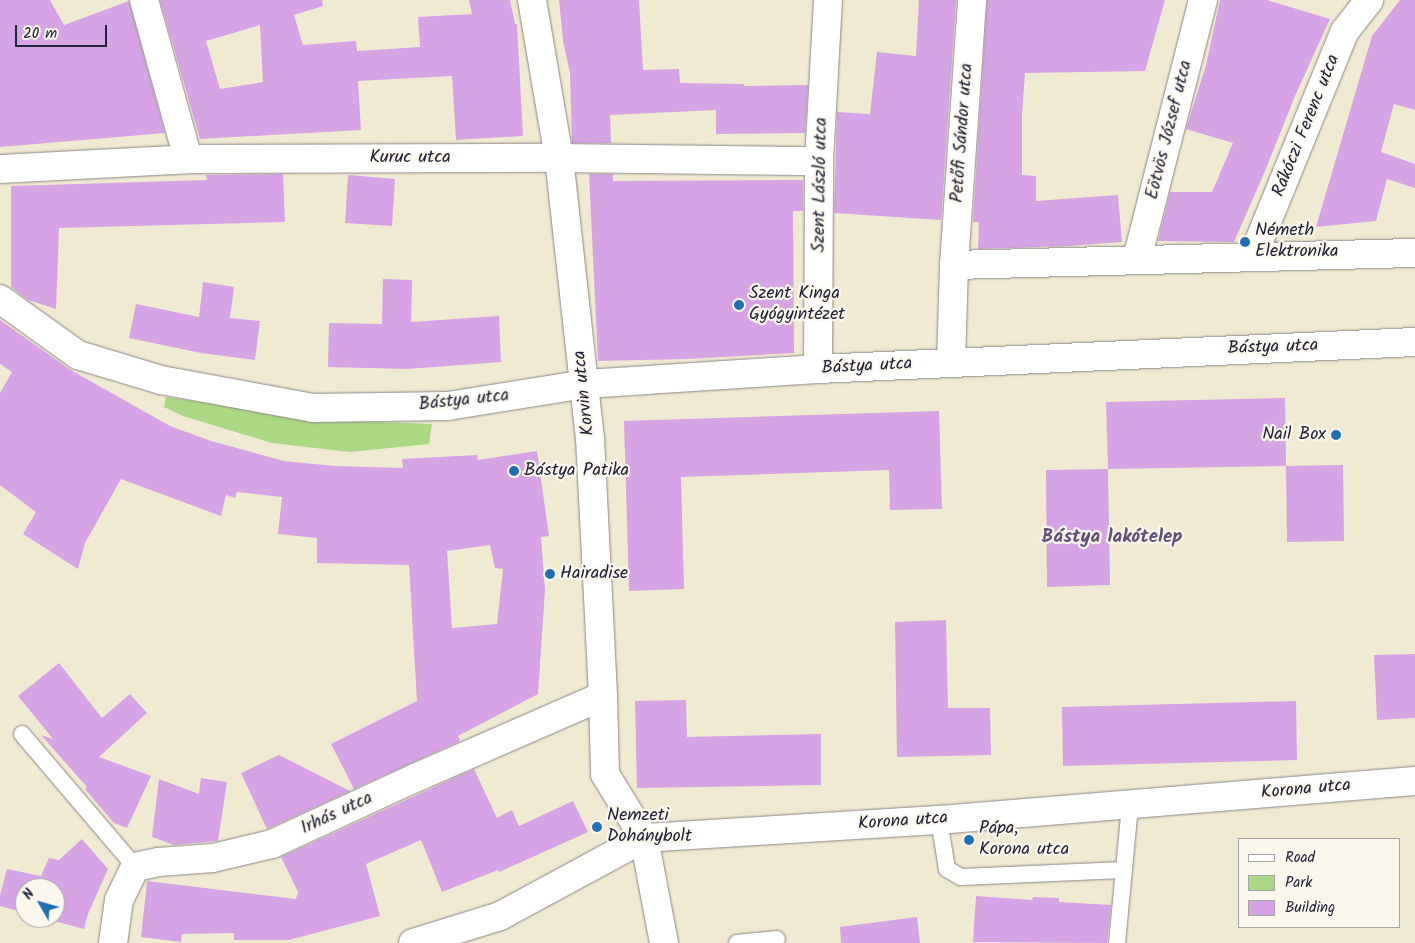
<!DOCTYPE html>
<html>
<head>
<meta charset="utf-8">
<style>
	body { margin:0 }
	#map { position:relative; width:1415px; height:943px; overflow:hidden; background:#f1ead2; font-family:Kalam,sans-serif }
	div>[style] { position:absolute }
	.green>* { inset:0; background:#aad885 }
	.building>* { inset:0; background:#d6a3e4 }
	.roads { filter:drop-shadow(0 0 1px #8a8686) drop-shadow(0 0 1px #8a8686) }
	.service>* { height:16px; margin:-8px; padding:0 8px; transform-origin:8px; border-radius:8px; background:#fff }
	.minor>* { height:28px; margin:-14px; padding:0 14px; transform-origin:14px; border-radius:14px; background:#fff }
	.dots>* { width:14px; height:14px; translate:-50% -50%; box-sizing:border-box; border:2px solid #fbf7ec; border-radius:50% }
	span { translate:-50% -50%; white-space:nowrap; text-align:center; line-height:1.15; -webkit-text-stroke:4.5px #fbf7ec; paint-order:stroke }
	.street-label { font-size:18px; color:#22223b }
	.poi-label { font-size:18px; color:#22223b }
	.left { translate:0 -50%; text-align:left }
	.right { translate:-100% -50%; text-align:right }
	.neighbourhood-label { font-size:19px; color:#614f76; font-weight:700 }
	.legend { position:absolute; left:1238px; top:838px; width:162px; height:90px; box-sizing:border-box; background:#fbf7ec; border:1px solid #a4a2a5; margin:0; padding:6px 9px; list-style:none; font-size:15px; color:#22223b }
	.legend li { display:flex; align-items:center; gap:10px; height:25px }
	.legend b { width:25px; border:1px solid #a4a2a5 }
	.north { position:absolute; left:15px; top:878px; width:50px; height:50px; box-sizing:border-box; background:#fbf7ec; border:1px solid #a4a2a5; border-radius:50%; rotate:308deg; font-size:14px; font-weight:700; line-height:20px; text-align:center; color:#22223b }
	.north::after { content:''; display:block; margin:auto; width:18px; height:22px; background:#1f6fb2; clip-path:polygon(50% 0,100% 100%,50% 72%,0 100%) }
	.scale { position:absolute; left:15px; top:25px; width:92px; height:22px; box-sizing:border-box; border:2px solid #22223b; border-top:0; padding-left:6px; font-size:15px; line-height:18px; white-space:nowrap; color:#22223b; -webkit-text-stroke:4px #fbf7ec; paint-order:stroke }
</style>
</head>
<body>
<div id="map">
	<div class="green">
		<div style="clip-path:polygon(166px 397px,327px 420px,432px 424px,429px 444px,350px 452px,272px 443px,183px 416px,164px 407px)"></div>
	</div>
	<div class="building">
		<div style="clip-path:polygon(0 0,50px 0,64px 25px,129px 1px,165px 133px,0 147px)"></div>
		<div style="clip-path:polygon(evenodd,160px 0,322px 0,323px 6px,294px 15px,303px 45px,356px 41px,357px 51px,420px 47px,418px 17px,472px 14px,469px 0,510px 0,515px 24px,517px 24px,523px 136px,456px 140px,452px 76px,358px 81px,361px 130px,200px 139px,160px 0,260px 25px,263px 82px,220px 89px,206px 41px,260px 25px)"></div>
		<div style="clip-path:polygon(559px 0,639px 0,643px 70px,679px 69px,680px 83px,744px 84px,744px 86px,808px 85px,805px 133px,716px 134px,716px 110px,610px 115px,611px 143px,572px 143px,570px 73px,563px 41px)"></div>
		<div style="clip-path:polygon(919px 0,956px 0,941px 220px,834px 213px,837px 112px,870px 114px,877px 52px,916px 56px)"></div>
		<div style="clip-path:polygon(987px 0,1165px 0,1145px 71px,1025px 73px,1022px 116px,1022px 175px,1036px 176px,1036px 201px,1118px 195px,1122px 242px,1068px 246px,978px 249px,979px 222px,973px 222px)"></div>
		<div style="clip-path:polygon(1220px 0,1267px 0,1330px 19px,1295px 96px,1265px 171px,1234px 242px,1158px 241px,1170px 192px,1212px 192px,1233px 143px,1186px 129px,1206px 65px)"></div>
		<div style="clip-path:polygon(1400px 0,1415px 0,1415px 110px,1394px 104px,1381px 152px,1415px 164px,1415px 188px,1387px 179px,1376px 221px,1316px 227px,1372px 36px)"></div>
		<div style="clip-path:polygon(283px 174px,285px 222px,59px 228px,56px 309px,28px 300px,11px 287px,11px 186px,207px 180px,206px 175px)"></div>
		<div style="clip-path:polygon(589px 174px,613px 174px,613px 181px,803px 180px,803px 211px,793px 211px,794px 353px,687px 359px,598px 361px)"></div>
		<div style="clip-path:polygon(348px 175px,395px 179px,392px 226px,345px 223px)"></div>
		<div style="clip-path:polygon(383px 279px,412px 280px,411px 322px,499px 316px,501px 362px,407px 369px,328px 367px,329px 323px,382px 324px)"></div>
		<div style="clip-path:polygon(203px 282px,234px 287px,230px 318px,260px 321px,255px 360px,201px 353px,129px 338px,136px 304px,199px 317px)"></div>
		<div style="clip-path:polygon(evenodd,0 320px,69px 369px,170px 426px,211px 441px,284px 461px,335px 466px,403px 468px,402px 459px,477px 455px,478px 460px,537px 451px,549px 536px,541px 537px,545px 590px,538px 694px,458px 736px,460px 741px,354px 789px,331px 744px,417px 701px,409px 565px,317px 563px,317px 538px,278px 534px,282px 497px,237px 492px,235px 498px,226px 495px,221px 516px,121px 479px,85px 543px,78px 569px,23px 534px,36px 512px,0 485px,0 393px,12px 372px,0 364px,0 320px,490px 545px,495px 568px,503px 569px,497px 624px,452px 628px,447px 551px,490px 545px)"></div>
		<div style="clip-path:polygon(1285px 398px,1286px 466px,1108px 469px,1106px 402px)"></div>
		<div style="clip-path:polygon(939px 411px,942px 509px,890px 510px,889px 470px,681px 477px,684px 589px,629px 591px,624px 421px)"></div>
		<div style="clip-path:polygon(1343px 465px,1344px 541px,1287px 542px,1286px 466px)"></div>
		<div style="clip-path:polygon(1108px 469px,1110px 585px,1047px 587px,1046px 470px)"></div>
		<div style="clip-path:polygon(946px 620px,948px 708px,990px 708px,991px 755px,897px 757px,895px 622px)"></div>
		<div style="clip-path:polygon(1415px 654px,1415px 718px,1377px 720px,1374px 655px)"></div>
		<div style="clip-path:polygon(59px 663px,102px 718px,130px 694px,147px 713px,99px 757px,151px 776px,127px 828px,114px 823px,85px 789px,87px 787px,41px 735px,53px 739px,18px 696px)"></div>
		<div style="clip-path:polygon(686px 700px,687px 737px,821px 734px,821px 785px,637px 788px,635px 701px)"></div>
		<div style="clip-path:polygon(1296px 701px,1297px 760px,1063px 766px,1062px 707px)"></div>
		<div style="clip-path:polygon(279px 755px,350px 791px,267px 829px,241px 773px)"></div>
		<div style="clip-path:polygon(474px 769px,497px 818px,512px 810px,519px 826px,573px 801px,588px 832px,499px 872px,498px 870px,442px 892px,421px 840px,366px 864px,380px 916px,289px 940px,234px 940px,234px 933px,182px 934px,181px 942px,141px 937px,147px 881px,296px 899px,298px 892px,281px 857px)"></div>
		<div style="clip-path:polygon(201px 778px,227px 782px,218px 841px,174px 845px,152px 837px,159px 779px,199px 794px)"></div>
		<div style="clip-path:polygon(82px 839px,108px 869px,88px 914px,84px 929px,43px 918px,55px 918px,55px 888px,25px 888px,25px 913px,0 906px,0 895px,7px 869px,41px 876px,49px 858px,59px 860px)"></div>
		<div style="clip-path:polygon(976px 896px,1032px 900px,1033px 897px,1059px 898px,1059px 902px,1111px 905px,1107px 943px,973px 942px)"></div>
		<div style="clip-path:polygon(917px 917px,920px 943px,841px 943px,840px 927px)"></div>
	</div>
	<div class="roads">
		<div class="service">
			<div style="left:22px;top:734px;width:175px;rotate:49.6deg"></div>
			<div style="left:939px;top:820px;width:50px;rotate:80.7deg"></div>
			<div style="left:947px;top:869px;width:16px;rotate:30deg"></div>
			<div style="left:961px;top:877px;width:163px;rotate:-2.5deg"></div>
			<div style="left:737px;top:943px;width:40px;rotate:-5.7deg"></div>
			<div style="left:1117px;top:943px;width:139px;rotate:-84.6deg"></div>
		</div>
		<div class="minor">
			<div style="left:144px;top:0;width:165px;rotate:74.5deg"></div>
			<div style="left:532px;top:0;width:160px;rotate:80.3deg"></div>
			<div style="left:559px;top:158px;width:282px;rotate:83.7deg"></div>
			<div style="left:590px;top:438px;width:258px;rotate:87.1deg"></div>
			<div style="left:603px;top:696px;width:78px;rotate:88.5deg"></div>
			<div style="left:605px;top:774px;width:75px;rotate:58.6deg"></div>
			<div style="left:644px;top:838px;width:107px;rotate:79.2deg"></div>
			<div style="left:0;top:169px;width:188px;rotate:-3deg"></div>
			<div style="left:188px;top:159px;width:371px;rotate:-0.2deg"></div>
			<div style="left:559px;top:158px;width:260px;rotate:0.7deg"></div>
			<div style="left:1253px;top:256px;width:243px;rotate:-67.8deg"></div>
			<div style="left:1345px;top:31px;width:39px;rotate:-52deg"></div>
			<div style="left:1137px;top:259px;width:267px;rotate:-75.7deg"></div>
			<div style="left:954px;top:265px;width:266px;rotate:-86.1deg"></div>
			<div style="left:0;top:299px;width:96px;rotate:35.7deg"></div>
			<div style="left:78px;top:355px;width:87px;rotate:16.8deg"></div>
			<div style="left:161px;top:380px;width:156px;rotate:10.4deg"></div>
			<div style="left:314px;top:408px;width:134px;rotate:-0.9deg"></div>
			<div style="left:448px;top:406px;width:139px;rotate:-9.1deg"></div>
			<div style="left:585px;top:384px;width:233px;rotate:-3.7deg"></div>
			<div style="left:818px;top:369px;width:598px;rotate:-2.59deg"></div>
			<div style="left:951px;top:362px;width:97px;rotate:-88.2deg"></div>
			<div style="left:954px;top:265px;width:461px;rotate:-1.5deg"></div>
			<div style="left:818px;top:369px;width:208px;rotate:-89.7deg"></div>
			<div style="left:819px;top:161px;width:161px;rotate:-86.8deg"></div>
			<div style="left:113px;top:943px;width:43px;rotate:-82.1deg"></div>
			<div style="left:119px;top:900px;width:37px;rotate:-64deg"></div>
			<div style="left:135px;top:867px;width:24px;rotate:-12deg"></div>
			<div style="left:158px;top:862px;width:55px;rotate:-4.2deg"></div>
			<div style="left:213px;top:858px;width:61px;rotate:-13.3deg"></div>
			<div style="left:272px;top:844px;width:157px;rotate:-24.8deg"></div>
			<div style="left:415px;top:778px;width:205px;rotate:-23.6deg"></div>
			<div style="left:413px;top:943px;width:91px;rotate:-17.2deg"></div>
			<div style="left:500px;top:916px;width:164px;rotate:-28.4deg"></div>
			<div style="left:644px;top:838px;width:296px;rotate:-3.5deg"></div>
			<div style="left:939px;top:820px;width:478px;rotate:-4.7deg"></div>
		</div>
	</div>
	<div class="dots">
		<div style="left:1245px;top:242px;background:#1f6fb2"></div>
		<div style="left:739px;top:305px;background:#1f6fb2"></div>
		<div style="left:1336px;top:435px;background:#1f6fb2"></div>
		<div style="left:514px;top:471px;background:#1f6fb2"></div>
		<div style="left:550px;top:574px;background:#1f6fb2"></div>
		<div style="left:597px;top:827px;background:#1f6fb2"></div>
		<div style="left:969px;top:840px;background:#1f6fb2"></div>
	</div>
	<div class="street-label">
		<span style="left:1307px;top:126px;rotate:-68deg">Rákóczi Ferenc utca</span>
		<span style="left:1170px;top:130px;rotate:-76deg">Eötvös József utca</span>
		<span style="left:963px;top:133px;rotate:-86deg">Petőfi Sándor utca</span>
		<span style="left:410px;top:158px">Kuruc utca</span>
		<span style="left:821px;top:185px;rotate:-89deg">Szent László utca</span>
		<span style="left:1273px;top:348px;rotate:-2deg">Bástya utca</span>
		<span style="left:867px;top:367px;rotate:-3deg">Bástya utca</span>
		<span style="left:585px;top:393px;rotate:-96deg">Korvin utca</span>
		<span style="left:464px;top:401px;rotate:-6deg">Bástya utca</span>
		<span style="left:1306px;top:790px;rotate:-5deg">Korona utca</span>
		<span style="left:337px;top:814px;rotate:-25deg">Irhás utca</span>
		<span style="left:903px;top:822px;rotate:-4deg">Korona utca</span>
	</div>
	<div class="poi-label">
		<span class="left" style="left:1255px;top:242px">Németh<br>Elektronika</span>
		<span class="left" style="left:749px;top:305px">Szent Kinga<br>Gyógyintézet</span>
		<span class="right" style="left:1326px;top:435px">Nail Box</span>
		<span class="left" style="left:524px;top:471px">Bástya Patika</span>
		<span class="left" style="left:560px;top:574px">Hairadise</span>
		<span class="left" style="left:607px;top:827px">Nemzeti<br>Dohánybolt</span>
		<span class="left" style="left:979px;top:840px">Pápa,<br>Korona utca</span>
	</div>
	<div class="neighbourhood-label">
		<span style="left:1112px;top:538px">Bástya lakótelep</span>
	</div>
	<ul class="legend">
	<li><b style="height:6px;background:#fff"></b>Road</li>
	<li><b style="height:14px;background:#aad885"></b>Park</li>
	<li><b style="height:14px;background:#d6a3e4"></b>Building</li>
	</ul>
	<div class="north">N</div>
	<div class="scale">20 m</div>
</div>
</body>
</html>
